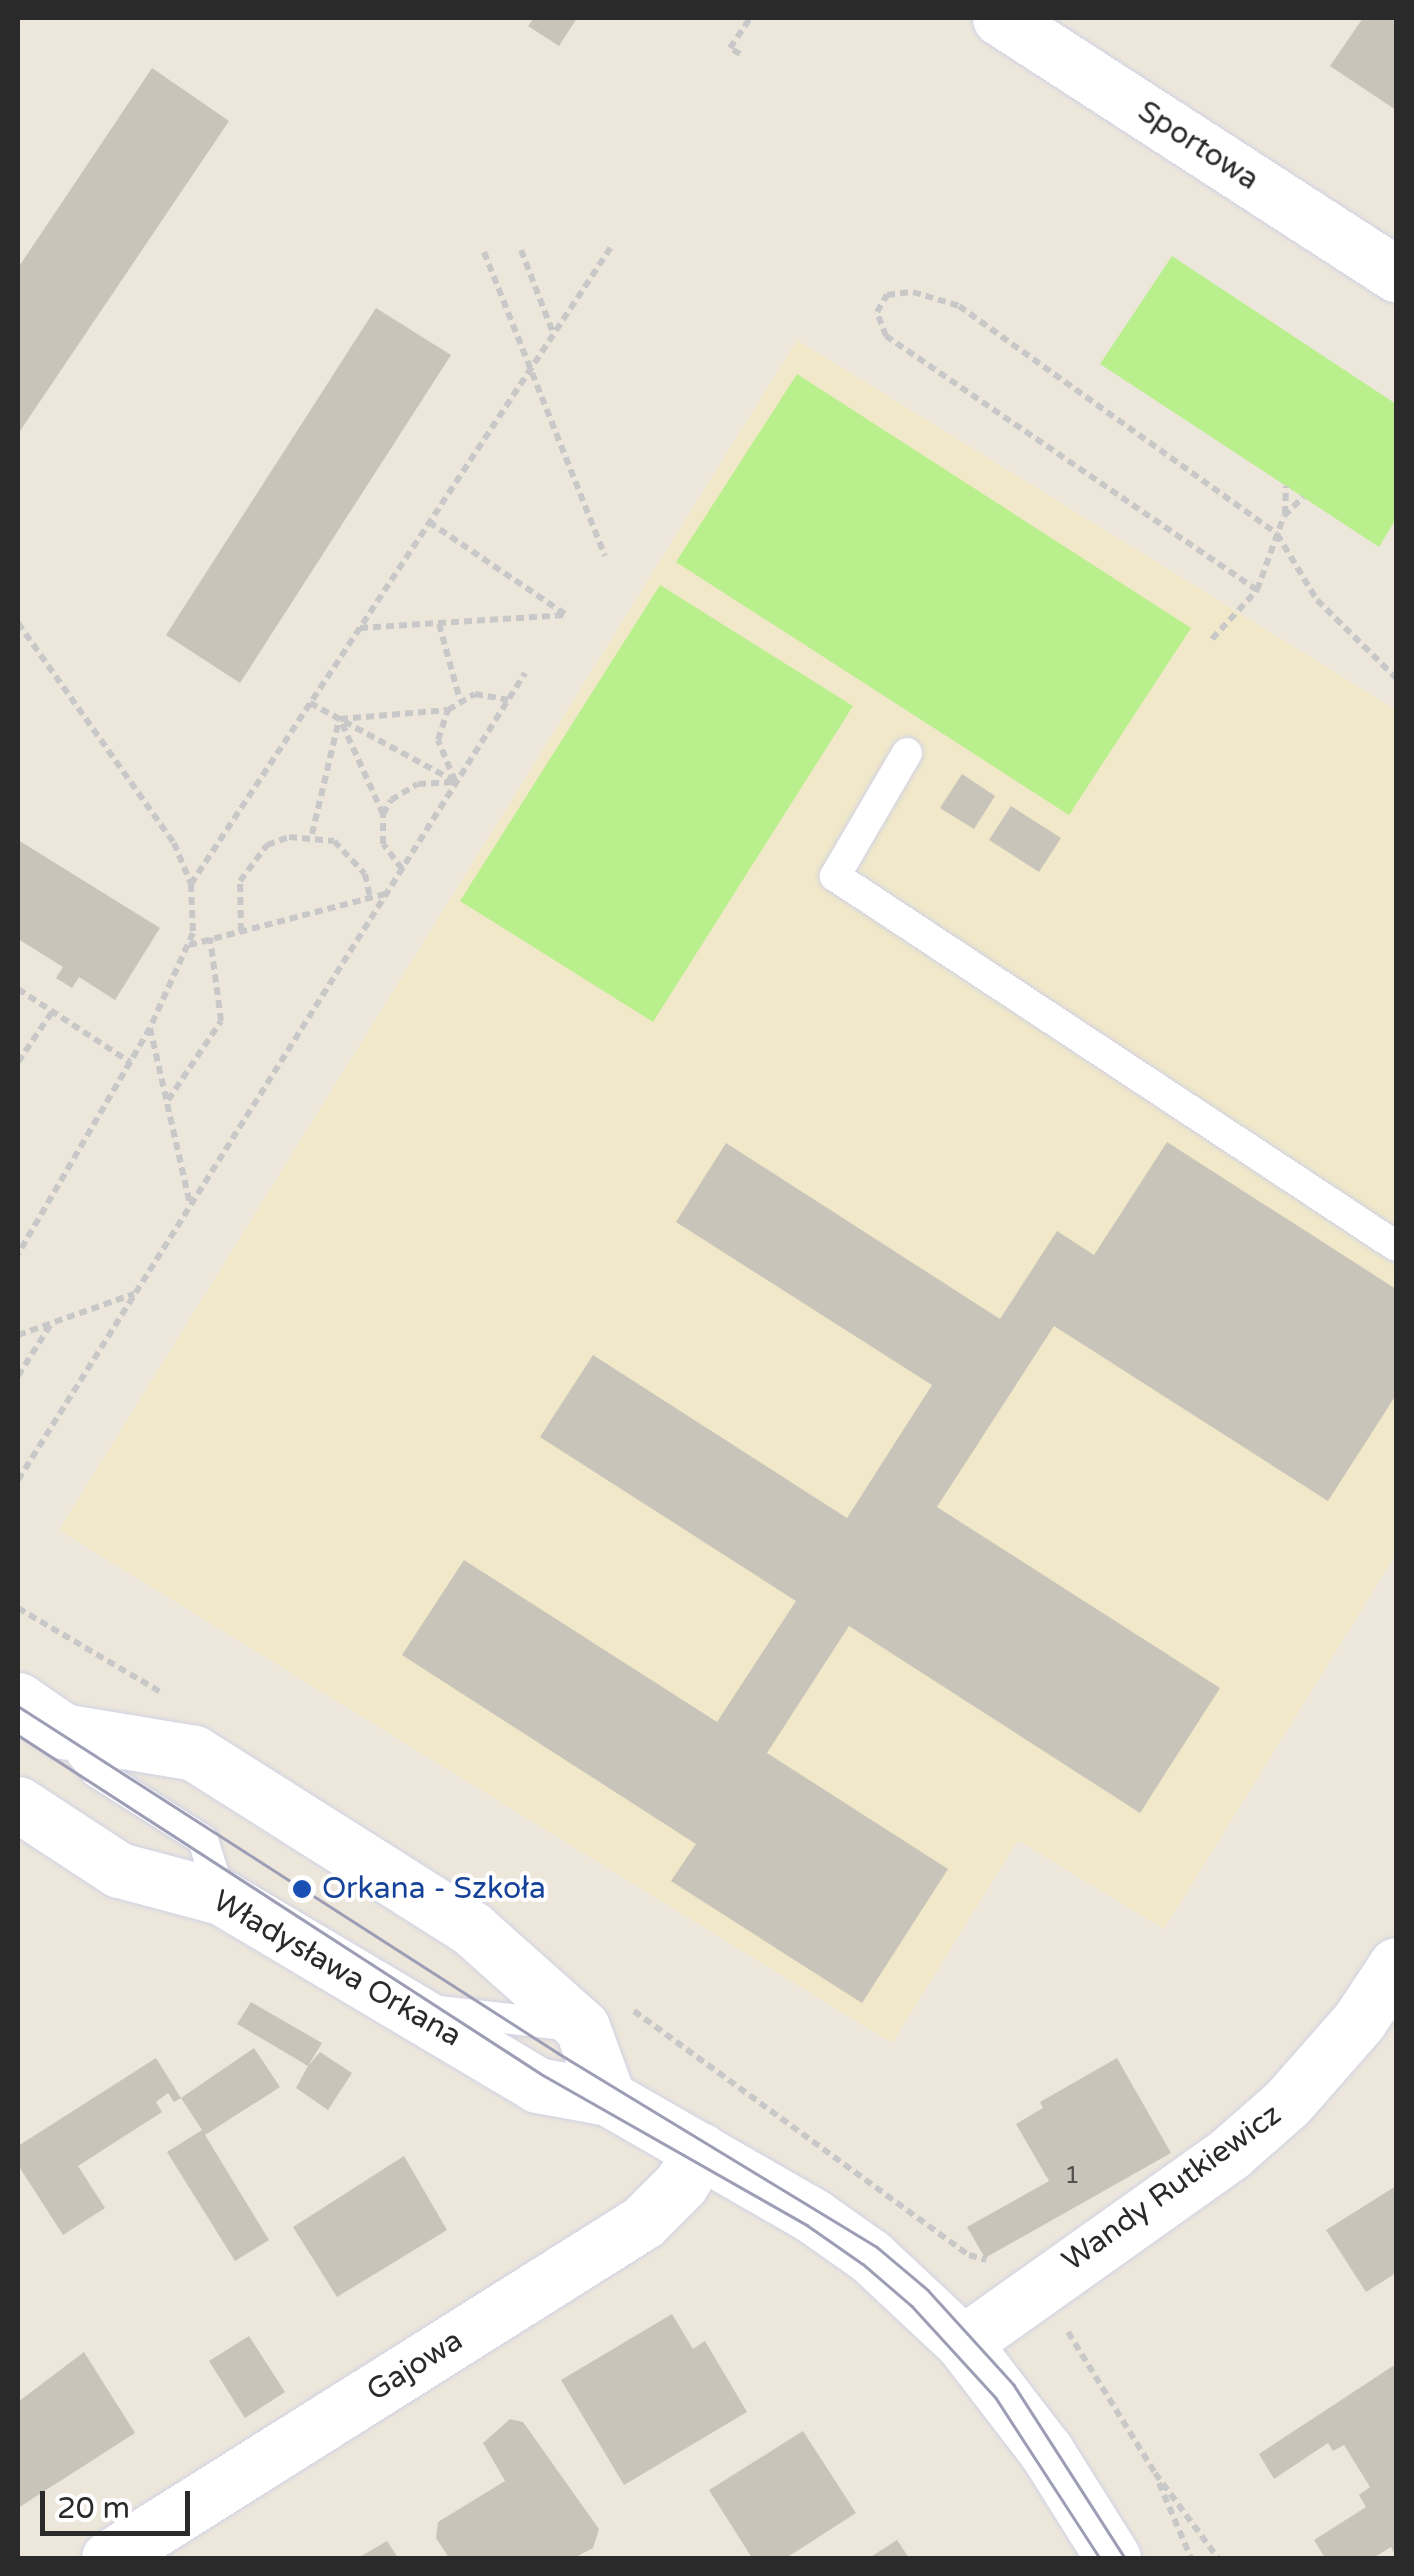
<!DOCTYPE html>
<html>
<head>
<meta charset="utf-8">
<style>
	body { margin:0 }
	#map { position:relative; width:1414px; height:2576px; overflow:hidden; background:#ede7db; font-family:"Varela Round",sans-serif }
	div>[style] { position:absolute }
	.education>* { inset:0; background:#f0e8c9 }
	.pitch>* { inset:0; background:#baef8e }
	.building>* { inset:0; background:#c8c4ba }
	.path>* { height:6px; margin-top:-3px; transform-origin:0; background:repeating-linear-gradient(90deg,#c8c8c8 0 8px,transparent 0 13px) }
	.roads { filter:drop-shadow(0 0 2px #d0d1e4) drop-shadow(0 0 2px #d0d1e4) }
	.service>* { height:30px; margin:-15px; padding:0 15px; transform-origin:15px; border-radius:15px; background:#fff }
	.minor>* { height:55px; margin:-27.5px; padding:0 27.5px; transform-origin:27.5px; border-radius:27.5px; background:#fff }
	.tertiary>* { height:55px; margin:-27.5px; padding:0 27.5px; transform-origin:27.5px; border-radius:27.5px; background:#fff }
	.tram>* { height:2.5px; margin:-1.25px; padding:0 1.25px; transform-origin:1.25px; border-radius:1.25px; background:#9d9eb5 }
	.dots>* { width:28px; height:28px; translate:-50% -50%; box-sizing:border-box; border:5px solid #fff; border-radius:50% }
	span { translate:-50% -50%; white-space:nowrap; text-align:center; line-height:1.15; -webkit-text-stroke:8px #fff; paint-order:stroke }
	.number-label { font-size:25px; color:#52504e }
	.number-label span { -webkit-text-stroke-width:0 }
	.street-label { font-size:30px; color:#2a2a2a }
	.transit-label { font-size:30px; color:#164399 }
	.left { translate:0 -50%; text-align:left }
	.frame { position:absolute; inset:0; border:20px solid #2a2a2a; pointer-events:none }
	.scale { position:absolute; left:40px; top:2491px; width:150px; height:45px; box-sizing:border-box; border:5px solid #2a2a2a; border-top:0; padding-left:12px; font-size:30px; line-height:35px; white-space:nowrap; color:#2a2a2a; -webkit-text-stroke:8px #fff; paint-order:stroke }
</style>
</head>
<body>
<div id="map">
	<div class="education">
		<div style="clip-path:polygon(797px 340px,1396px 710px,1396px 1554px,1164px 1929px,1018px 1840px,892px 2043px,59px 1530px)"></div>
	</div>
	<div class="pitch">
		<div style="clip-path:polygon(1172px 256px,1396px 404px,1396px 519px,1379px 547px,1100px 364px)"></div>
		<div style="clip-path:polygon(797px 374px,1191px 628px,1069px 815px,676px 562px)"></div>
		<div style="clip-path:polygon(660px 585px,853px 706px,653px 1022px,460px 901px)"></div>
	</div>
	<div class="building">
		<div style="clip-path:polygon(534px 18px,577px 18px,559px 46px,528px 26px)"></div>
		<div style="clip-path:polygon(1363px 18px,1396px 18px,1396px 110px,1330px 66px)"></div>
		<div style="clip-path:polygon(152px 68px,229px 121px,18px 434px,18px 268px)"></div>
		<div style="clip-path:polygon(376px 308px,451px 355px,240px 683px,166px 635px)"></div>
		<div style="clip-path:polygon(962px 774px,995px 796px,974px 829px,940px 808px)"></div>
		<div style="clip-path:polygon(1011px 806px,1061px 838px,1039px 872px,989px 840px)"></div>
		<div style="clip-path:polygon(18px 840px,160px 928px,115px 1000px,79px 977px,72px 988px,56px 978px,63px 967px,18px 939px)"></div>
		<div style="clip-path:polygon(1167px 1142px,1396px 1289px,1396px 1395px,1328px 1501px,1054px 1326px,937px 1507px,1220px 1688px,1140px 1813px,849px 1626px,767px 1753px,948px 1869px,862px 2003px,671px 1881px,696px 1844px,402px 1655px,464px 1560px,717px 1722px,796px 1601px,540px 1437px,593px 1355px,847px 1518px,932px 1385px,676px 1222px,726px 1143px,1000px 1319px,1057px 1231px,1094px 1255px)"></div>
		<div style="clip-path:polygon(251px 2002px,322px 2043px,308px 2066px,320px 2052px,352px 2073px,328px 2110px,296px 2088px,308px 2066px,237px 2024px)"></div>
		<div style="clip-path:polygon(254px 2048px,280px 2087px,205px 2135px,269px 2240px,235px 2261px,167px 2152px,202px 2130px,181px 2098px,174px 2102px,168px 2093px,156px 2102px,162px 2112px,78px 2166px,105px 2208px,63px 2235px,18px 2165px,18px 2146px,156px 2058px,181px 2098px)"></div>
		<div style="clip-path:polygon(1117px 2058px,1171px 2153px,985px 2258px,967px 2227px,1049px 2181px,1016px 2124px,1043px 2108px,1040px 2102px)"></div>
		<div style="clip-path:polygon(404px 2156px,447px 2230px,337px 2297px,293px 2227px)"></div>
		<div style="clip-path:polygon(1396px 2186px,1396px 2273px,1366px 2292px,1326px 2230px)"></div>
		<div style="clip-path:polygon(672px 2314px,693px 2349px,705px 2341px,747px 2412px,624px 2485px,561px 2380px)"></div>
		<div style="clip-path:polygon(249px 2336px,285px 2392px,245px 2418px,209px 2361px)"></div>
		<div style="clip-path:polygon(84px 2352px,135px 2433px,18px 2508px,18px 2402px)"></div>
		<div style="clip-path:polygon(1396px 2364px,1396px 2557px,1391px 2547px,1373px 2558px,1325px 2558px,1314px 2540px,1366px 2507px,1359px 2495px,1370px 2487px,1344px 2445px,1333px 2451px,1328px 2443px,1274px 2479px,1259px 2454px)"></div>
		<div style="clip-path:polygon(510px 2419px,523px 2422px,599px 2529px,593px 2548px,574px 2558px,449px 2558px,436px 2538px,438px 2522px,505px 2481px,483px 2443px)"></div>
		<div style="clip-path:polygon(803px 2431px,856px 2513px,786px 2558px,752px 2558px,709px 2490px)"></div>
		<div style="clip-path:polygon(897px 2540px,909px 2558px,869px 2558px)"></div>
		<div style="clip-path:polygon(387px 2541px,398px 2558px,358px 2558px)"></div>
	</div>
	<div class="path">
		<div style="left:740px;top:54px;width:12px;rotate:-149deg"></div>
		<div style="left:730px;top:48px;width:36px;rotate:-56deg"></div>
		<div style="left:521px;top:250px;width:89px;rotate:68.9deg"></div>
		<div style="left:484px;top:252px;width:327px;rotate:68.3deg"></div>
		<div style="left:1285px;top:514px;width:28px;rotate:-88deg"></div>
		<div style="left:429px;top:522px;width:164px;rotate:34.1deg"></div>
		<div style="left:1257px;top:590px;width:450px;rotate:-145.6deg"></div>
		<div style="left:886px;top:336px;width:26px;rotate:-111deg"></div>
		<div style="left:877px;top:312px;width:20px;rotate:-60deg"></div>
		<div style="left:887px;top:295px;width:26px;rotate:-7deg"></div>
		<div style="left:913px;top:292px;width:48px;rotate:16.9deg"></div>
		<div style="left:959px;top:306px;width:391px;rotate:35.6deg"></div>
		<div style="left:1277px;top:534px;width:77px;rotate:58.8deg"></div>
		<div style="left:1317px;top:600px;width:111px;rotate:44.6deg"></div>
		<div style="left:18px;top:623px;width:270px;rotate:54.7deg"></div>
		<div style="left:174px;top:843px;width:44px;rotate:67.5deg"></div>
		<div style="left:191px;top:884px;width:49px;rotate:87.7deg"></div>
		<div style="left:193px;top:933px;width:104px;rotate:114.4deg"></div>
		<div style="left:150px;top:1028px;width:262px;rotate:120.3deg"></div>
		<div style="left:439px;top:624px;width:79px;rotate:74.6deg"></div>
		<div style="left:360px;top:628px;width:205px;rotate:-3.6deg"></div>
		<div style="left:1212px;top:639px;width:67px;rotate:-47.4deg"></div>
		<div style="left:1257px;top:590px;width:79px;rotate:-70deg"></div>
		<div style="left:1284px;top:516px;width:27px;rotate:-45deg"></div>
		<div style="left:310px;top:703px;width:166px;rotate:28.4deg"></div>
		<div style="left:455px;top:781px;width:44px;rotate:-112.5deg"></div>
		<div style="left:438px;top:740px;width:32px;rotate:-72deg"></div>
		<div style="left:448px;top:710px;width:31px;rotate:-31deg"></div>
		<div style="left:475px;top:694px;width:34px;rotate:10deg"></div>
		<div style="left:383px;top:814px;width:104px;rotate:-114.4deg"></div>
		<div style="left:340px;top:719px;width:108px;rotate:-4.8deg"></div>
		<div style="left:312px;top:834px;width:117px;rotate:-76.7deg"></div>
		<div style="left:402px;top:869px;width:31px;rotate:-127deg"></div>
		<div style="left:383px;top:844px;width:30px;rotate:-90deg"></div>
		<div style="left:383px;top:814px;width:16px;rotate:-60deg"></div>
		<div style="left:391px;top:800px;width:31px;rotate:-31deg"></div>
		<div style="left:418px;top:784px;width:37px;rotate:-3deg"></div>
		<div style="left:191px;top:884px;width:763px;rotate:-56.6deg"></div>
		<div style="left:241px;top:931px;width:50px;rotate:-91.1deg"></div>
		<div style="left:240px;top:881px;width:45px;rotate:-53.1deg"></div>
		<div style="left:267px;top:845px;width:23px;rotate:-20deg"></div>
		<div style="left:289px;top:837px;width:45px;rotate:5.1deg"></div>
		<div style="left:334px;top:841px;width:45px;rotate:46.8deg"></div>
		<div style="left:365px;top:874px;width:25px;rotate:78deg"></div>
		<div style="left:189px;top:945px;width:203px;rotate:-14.6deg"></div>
		<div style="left:18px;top:989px;width:134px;rotate:33.1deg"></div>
		<div style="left:150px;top:1028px;width:180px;rotate:77.2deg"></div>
		<div style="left:18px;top:1062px;width:60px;rotate:-55.8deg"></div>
		<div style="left:168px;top:1100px;width:95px;rotate:-56.1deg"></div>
		<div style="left:221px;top:1021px;width:84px;rotate:-97.5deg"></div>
		<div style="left:18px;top:1335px;width:123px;rotate:-19.5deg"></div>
		<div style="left:18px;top:1376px;width:62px;rotate:-57.6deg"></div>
		<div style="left:18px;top:1480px;width:953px;rotate:-57.86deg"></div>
		<div style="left:18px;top:1608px;width:164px;rotate:30.5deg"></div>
		<div style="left:634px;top:2011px;width:414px;rotate:36.1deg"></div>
		<div style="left:969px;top:2255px;width:18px;rotate:16deg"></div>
		<div style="left:1068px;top:2332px;width:166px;rotate:58.3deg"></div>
		<div style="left:1155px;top:2473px;width:106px;rotate:53.5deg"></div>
		<div style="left:1159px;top:2483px;width:82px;rotate:66.9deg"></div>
	</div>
	<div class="roads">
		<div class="service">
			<div style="left:907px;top:753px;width:143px;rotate:120.3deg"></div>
			<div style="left:835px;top:876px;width:672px;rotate:33.41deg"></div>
			<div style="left:65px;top:1733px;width:50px;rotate:51.5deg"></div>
			<div style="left:96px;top:1772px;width:127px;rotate:32.4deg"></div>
			<div style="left:203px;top:1840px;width:60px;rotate:72.5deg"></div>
			<div style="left:431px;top:2010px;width:144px;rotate:6.4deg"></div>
		</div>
		<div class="minor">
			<div style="left:1000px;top:18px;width:472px;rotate:32.9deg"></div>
			<div style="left:963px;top:2343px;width:328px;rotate:-35.4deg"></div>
			<div style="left:1230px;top:2153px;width:76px;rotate:-41.3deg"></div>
			<div style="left:1287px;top:2103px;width:109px;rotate:-48.7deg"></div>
			<div style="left:1359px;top:2021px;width:67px;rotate:-56.5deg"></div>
			<div style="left:109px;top:2558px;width:631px;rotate:-32.18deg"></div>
			<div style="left:643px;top:2222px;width:54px;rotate:-45deg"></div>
			<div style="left:681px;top:2184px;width:39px;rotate:-59deg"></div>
		</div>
		<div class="tertiary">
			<div style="left:18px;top:1700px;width:55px;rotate:34.6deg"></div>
			<div style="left:63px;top:1731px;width:133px;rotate:9.5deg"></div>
			<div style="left:194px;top:1753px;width:329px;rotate:32.3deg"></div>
			<div style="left:472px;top:1929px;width:147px;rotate:41.7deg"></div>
			<div style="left:582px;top:2027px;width:76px;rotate:69.9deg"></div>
			<div style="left:18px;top:1804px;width:121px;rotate:33.2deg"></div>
			<div style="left:119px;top:1870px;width:106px;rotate:14.8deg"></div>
			<div style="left:221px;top:1897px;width:368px;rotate:30.7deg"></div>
			<div style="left:537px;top:2085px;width:72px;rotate:10.4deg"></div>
			<div style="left:608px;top:2098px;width:237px;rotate:29.9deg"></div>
			<div style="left:813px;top:2216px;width:70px;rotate:35.1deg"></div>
			<div style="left:870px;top:2256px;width:127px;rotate:43.1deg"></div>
			<div style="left:963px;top:2343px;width:136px;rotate:52.5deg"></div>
			<div style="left:1046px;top:2451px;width:126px;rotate:57.9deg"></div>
		</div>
	</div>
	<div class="tram">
		<div style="left:18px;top:1706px;width:642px;rotate:32.72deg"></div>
		<div style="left:558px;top:2053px;width:373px;rotate:31.3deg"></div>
		<div style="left:877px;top:2247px;width:67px;rotate:40.1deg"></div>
		<div style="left:928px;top:2290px;width:128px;rotate:47.8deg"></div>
		<div style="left:1014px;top:2385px;width:206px;rotate:57.3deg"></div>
		<div style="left:18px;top:1735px;width:625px;rotate:32.93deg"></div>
		<div style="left:543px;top:2075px;width:304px;rotate:29.6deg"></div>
		<div style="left:807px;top:2225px;width:68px;rotate:34.9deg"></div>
		<div style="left:863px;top:2264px;width:65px;rotate:40.6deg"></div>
		<div style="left:912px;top:2306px;width:125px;rotate:47.6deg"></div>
		<div style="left:996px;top:2398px;width:191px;rotate:57deg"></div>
	</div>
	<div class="dots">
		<div style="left:302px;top:1889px;background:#1a4fb4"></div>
	</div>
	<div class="number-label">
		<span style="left:1072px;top:2175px">1</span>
	</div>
	<div class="street-label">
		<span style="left:1198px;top:146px;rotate:33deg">Sportowa</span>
		<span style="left:337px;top:1969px;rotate:30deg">Władysława Orkana</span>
		<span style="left:1172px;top:2188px;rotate:-36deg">Wandy Rutkiewicz</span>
		<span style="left:415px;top:2366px;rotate:-32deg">Gajowa</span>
	</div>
	<div class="transit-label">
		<span class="left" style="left:322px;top:1889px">Orkana - Szkoła</span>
	</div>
	<div class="frame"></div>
	<div class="scale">20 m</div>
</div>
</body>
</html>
